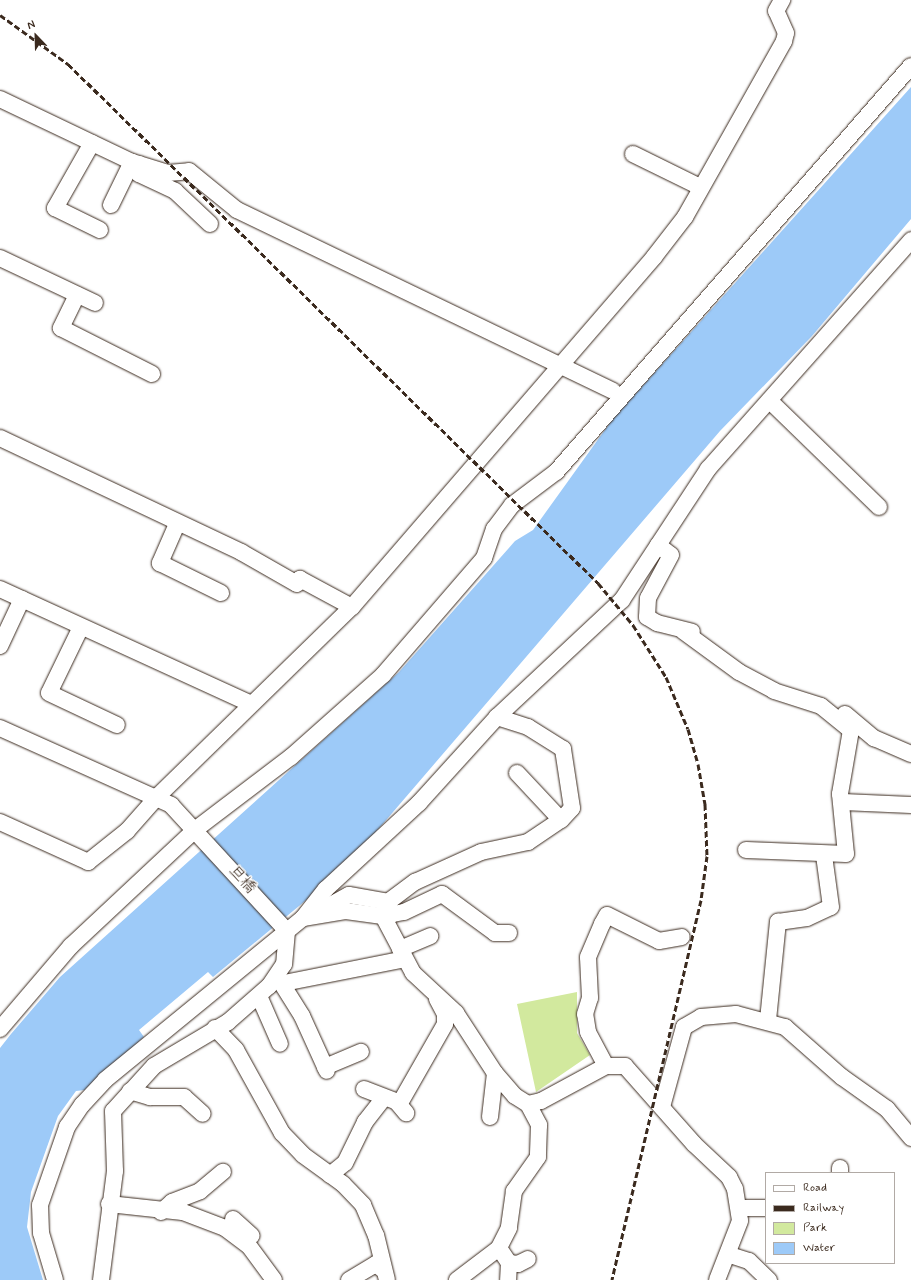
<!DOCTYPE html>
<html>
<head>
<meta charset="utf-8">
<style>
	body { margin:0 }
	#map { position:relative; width:911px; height:1280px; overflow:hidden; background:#fff; font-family:Mynerve,"Klee One",sans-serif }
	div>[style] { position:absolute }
	.green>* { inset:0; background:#d2e99e }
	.water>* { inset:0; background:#9dcaf8 }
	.roads { filter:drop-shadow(0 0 1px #3b2a1e) drop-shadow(0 0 1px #3b2a1e) }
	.minor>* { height:16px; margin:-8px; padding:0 8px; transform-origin:8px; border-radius:8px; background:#fff }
	.rail>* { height:3px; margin-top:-1.5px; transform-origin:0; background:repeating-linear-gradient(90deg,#3b2a1e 0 6px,transparent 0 9px) }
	span { translate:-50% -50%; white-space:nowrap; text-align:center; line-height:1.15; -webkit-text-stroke:3px #fff; paint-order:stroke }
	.street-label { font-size:16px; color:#3b2a1e }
	.legend { position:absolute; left:765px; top:1172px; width:130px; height:92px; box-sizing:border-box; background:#fff; border:1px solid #b1aaa5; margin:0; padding:5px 7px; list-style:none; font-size:12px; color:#3b2a1e }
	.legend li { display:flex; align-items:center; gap:8px; height:20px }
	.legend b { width:20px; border:1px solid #b1aaa5 }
	.north { position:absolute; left:16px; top:16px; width:40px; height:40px; -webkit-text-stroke:3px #fff; paint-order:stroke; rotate:337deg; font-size:11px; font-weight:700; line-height:16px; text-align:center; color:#3b2a1e }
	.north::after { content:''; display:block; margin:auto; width:14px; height:18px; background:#3b2a1e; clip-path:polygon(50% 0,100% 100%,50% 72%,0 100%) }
</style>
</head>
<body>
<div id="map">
	<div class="green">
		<div style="clip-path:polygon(577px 992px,577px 1033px,590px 1055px,536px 1092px,517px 1004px)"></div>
	</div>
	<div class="water">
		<div style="clip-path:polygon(911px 87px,911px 219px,812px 336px,720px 431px,345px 868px,213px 977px,208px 972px,139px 1030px,144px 1037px,85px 1090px,76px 1091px,58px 1116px,31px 1192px,27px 1227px,43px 1280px,0 1280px,0 1048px,11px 1034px,60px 977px,399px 672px,515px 541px,533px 530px,612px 420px)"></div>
	</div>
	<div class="roads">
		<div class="minor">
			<div style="left:0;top:99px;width:146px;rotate:25.5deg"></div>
			<div style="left:132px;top:162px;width:38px;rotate:17deg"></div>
			<div style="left:168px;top:173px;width:21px;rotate:-5deg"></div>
			<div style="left:189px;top:171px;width:62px;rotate:39.1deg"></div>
			<div style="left:237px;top:210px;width:417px;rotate:25.7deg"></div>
			<div style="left:92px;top:143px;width:75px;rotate:119.6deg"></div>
			<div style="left:55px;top:208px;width:50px;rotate:26.1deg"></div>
			<div style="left:633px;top:154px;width:75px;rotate:26.2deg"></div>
			<div style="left:139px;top:164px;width:10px;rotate:90deg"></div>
			<div style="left:139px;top:174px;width:40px;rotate:25deg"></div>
			<div style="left:175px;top:191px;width:48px;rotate:43.3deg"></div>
			<div style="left:111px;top:205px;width:48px;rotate:-64deg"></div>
			<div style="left:0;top:258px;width:105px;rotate:25.3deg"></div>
			<div style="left:77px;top:295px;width:37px;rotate:116deg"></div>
			<div style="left:61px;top:328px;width:102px;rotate:26.8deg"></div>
			<div style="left:770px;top:401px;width:152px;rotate:44.2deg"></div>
			<div style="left:0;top:438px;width:267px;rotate:25.3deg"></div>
			<div style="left:241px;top:552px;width:64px;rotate:29.7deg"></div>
			<div style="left:297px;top:584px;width:6px;rotate:-59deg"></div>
			<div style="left:300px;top:579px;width:59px;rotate:28.3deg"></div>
			<div style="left:177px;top:524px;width:43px;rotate:113.6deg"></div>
			<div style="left:160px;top:563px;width:68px;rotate:26.2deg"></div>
			<div style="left:658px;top:545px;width:16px;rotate:38deg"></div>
			<div style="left:671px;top:555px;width:49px;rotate:118.1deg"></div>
			<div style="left:648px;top:598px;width:19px;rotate:93deg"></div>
			<div style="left:647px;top:617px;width:12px;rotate:31deg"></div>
			<div style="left:657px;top:623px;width:36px;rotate:14deg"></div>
			<div style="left:0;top:589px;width:276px;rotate:24.6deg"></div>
			<div style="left:81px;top:627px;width:73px;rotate:115.9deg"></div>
			<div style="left:49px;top:693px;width:75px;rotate:25.2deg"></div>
			<div style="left:683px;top:631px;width:69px;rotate:36.2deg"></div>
			<div style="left:739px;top:672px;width:40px;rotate:28deg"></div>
			<div style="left:774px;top:691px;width:49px;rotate:17.7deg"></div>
			<div style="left:821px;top:706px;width:38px;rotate:39deg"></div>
			<div style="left:851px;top:730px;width:65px;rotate:99.8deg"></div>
			<div style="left:840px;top:794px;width:60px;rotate:84.3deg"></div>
			<div style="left:846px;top:854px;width:100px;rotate:-177.7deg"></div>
			<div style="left:0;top:646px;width:52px;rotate:-64.9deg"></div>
			<div style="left:845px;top:714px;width:38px;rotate:40deg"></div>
			<div style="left:874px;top:738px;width:40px;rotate:23.4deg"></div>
			<div style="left:0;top:728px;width:188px;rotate:24.2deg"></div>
			<div style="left:171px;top:805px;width:171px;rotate:47.4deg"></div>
			<div style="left:287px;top:931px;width:33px;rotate:95deg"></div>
			<div style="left:284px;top:964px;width:27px;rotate:124deg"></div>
			<div style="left:269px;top:986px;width:55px;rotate:138.7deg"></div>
			<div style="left:228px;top:1022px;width:86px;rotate:149.3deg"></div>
			<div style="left:154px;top:1066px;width:61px;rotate:132.3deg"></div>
			<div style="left:113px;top:1111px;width:60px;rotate:88.1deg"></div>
			<div style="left:115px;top:1171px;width:110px;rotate:97.3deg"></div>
			<div style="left:517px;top:773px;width:64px;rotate:46.9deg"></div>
			<div style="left:843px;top:802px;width:68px;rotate:2.5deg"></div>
			<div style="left:0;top:822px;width:97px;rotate:24.4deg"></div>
			<div style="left:88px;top:862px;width:50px;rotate:-38.5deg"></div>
			<div style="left:127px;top:831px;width:47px;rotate:-48.5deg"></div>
			<div style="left:158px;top:796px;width:271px;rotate:-44.3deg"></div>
			<div style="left:352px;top:607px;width:462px;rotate:-49.2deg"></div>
			<div style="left:654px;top:257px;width:51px;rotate:-52.2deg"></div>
			<div style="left:685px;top:217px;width:202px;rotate:-60.6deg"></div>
			<div style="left:784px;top:41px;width:8px;rotate:-76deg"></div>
			<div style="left:786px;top:33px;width:24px;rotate:-114deg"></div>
			<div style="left:776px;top:11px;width:13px;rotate:-61deg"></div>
			<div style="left:318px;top:912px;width:35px;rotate:-29deg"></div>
			<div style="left:349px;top:895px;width:40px;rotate:10deg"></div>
			<div style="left:391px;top:915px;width:13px;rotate:-103deg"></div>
			<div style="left:388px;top:902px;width:34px;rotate:-37deg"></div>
			<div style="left:415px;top:882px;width:72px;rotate:-24.4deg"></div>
			<div style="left:481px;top:852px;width:48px;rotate:-12deg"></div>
			<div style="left:528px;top:842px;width:40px;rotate:-34deg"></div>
			<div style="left:561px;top:820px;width:16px;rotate:-47deg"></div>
			<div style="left:572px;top:808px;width:60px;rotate:-98.7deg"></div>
			<div style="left:563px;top:749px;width:41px;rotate:-147.8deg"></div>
			<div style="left:528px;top:727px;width:33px;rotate:-162deg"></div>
			<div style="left:383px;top:916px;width:64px;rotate:62.2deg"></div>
			<div style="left:413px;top:973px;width:59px;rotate:42.9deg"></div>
			<div style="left:456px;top:1013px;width:72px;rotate:57deg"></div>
			<div style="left:495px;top:1073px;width:30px;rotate:49deg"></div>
			<div style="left:515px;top:1096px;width:15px;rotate:32deg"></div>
			<div style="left:528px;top:1104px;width:24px;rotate:62deg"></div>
			<div style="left:539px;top:1125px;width:32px;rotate:92deg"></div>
			<div style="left:538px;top:1157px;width:42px;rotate:125.2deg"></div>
			<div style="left:514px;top:1191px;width:37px;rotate:98deg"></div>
			<div style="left:509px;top:1228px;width:22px;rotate:117deg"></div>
			<div style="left:499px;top:1248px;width:53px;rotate:142.7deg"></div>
			<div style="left:303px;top:918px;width:44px;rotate:-9.2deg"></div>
			<div style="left:346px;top:911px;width:37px;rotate:8deg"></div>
			<div style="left:383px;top:916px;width:21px;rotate:-11deg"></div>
			<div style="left:404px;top:912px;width:42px;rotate:-25.3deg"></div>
			<div style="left:442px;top:894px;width:66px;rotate:36.3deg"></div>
			<div style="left:495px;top:933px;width:14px"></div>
			<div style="left:400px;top:949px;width:33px;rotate:-23deg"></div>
			<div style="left:277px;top:976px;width:47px;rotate:58deg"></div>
			<div style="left:302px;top:1016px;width:60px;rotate:65.6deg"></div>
			<div style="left:284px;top:983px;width:123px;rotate:-11.2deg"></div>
			<div style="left:259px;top:996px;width:52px;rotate:66.4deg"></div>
			<div style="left:768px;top:1020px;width:99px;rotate:-84.2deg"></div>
			<div style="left:778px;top:922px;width:29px;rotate:-8deg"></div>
			<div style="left:807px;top:918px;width:26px;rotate:-25deg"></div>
			<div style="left:831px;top:907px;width:52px;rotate:-97.7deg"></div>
			<div style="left:215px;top:1028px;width:30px;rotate:46deg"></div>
			<div style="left:236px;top:1050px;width:95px;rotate:61deg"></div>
			<div style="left:282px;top:1133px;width:30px;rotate:46deg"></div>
			<div style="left:303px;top:1155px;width:49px;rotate:35.9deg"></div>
			<div style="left:343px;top:1184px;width:29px;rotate:46deg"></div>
			<div style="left:363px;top:1205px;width:33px;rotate:67deg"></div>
			<div style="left:376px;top:1235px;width:46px;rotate:76.3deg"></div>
			<div style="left:0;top:1029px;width:109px;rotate:-49.5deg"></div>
			<div style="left:71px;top:946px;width:171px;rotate:-43.1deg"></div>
			<div style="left:196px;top:829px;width:119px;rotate:-37.2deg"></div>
			<div style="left:291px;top:757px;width:123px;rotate:-41.7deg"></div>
			<div style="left:383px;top:675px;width:155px;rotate:-49.2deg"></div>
			<div style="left:484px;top:558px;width:31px;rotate:-71deg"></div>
			<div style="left:494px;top:529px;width:30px;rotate:-53deg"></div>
			<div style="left:512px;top:505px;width:55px;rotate:-36.9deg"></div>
			<div style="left:556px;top:472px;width:539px;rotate:-48.83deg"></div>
			<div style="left:606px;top:1066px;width:38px;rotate:-118deg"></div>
			<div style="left:588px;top:1032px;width:18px;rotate:-99deg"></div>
			<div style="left:585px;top:1014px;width:17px;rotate:-73deg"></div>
			<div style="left:590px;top:998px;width:41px;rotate:-92.8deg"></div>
			<div style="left:588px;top:957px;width:36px;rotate:-67deg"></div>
			<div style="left:602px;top:924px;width:10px;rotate:-61deg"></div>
			<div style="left:607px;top:915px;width:58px;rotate:26.6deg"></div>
			<div style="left:659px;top:941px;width:23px;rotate:-10deg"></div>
			<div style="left:325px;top:1067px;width:39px;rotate:-23deg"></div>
			<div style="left:364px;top:1089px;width:34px;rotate:21deg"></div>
			<div style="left:396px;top:1101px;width:16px;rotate:50deg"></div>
			<div style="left:130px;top:1091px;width:21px;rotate:17deg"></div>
			<div style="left:150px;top:1097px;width:34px"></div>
			<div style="left:184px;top:1097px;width:25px;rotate:42deg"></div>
			<div style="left:400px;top:1103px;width:91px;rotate:-60.3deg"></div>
			<div style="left:445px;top:1024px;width:10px;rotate:-90deg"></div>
			<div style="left:445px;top:1014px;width:17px;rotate:-118deg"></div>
			<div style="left:528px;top:1104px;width:13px;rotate:-13deg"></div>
			<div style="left:541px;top:1101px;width:74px;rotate:-28.3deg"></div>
			<div style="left:606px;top:1066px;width:19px"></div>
			<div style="left:625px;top:1066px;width:104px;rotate:48.5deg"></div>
			<div style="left:694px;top:1144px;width:48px;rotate:43.3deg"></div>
			<div style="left:729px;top:1177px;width:13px;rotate:63deg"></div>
			<div style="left:735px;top:1189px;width:32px;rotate:81deg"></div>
			<div style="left:740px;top:1221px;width:63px;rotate:111.3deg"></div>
			<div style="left:662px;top:1107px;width:83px;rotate:-74.6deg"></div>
			<div style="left:684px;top:1027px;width:20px;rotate:-30deg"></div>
			<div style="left:701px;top:1017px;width:35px;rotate:-5deg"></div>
			<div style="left:736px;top:1014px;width:51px;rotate:14.9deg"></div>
			<div style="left:785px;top:1027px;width:76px;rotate:41.3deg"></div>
			<div style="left:842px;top:1077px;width:55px;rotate:35.4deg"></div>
			<div style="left:887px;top:1109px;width:38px;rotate:50deg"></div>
			<div style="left:490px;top:1117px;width:44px;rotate:-83.5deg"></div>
			<div style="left:840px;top:1173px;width:5px;rotate:-90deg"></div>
			<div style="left:330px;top:1175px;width:19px;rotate:-39deg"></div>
			<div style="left:345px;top:1163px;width:46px;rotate:-64deg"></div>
			<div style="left:365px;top:1122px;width:31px;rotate:-52deg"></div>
			<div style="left:109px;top:1204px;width:74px;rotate:6.2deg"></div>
			<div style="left:183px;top:1212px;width:45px;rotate:20.9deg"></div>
			<div style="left:225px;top:1228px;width:30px;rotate:37deg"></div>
			<div style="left:249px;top:1246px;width:42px;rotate:53.7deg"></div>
			<div style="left:740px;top:1208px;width:26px"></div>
			<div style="left:161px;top:1212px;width:15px;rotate:-42deg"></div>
			<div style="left:172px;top:1202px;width:30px;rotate:-21deg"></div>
			<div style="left:200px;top:1191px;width:30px;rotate:-40deg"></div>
			<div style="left:233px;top:1219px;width:25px;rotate:42deg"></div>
			<div style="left:499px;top:1248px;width:18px;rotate:56deg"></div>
			<div style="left:509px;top:1263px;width:17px;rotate:93deg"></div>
			<div style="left:730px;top:1255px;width:20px;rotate:18deg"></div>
			<div style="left:749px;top:1261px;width:28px;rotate:44deg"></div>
			<div style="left:509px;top:1263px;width:9px;rotate:6deg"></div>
			<div style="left:518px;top:1264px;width:11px;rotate:-27deg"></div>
			<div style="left:55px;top:1280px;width:49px;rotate:-106.6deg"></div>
			<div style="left:41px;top:1233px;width:28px;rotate:-92deg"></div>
			<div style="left:40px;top:1205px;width:83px;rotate:-70.9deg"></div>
			<div style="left:67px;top:1127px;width:27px;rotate:-56deg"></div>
			<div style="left:82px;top:1105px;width:34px;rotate:-47deg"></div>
			<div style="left:105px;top:1080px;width:256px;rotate:-39.3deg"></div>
			<div style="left:303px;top:918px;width:37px;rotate:-52deg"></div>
			<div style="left:326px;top:889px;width:127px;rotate:-42.8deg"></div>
			<div style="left:419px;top:803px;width:116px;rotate:-47.8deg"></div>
			<div style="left:497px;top:717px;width:171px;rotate:-43.1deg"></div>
			<div style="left:622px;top:600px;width:157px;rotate:-56.7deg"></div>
			<div style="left:708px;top:469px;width:306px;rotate:-48.4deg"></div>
			<div style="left:349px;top:1280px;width:31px;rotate:-31deg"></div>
			<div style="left:376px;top:1264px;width:8px;rotate:40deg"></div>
		</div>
	</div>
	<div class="rail">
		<div style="left:0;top:15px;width:84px;rotate:35.8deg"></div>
		<div style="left:68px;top:64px;width:742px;rotate:44.4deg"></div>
		<div style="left:598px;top:583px;width:55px;rotate:50.2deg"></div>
		<div style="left:633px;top:625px;width:62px;rotate:57.6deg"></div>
		<div style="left:666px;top:677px;width:56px;rotate:67.1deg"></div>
		<div style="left:688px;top:729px;width:36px;rotate:74deg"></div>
		<div style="left:698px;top:764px;width:41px;rotate:80.1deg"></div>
		<div style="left:705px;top:804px;width:52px;rotate:87.8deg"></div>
		<div style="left:707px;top:856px;width:44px;rotate:97.8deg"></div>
		<div style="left:701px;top:900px;width:390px;rotate:103.2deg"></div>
	</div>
	<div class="street-label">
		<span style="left:242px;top:880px;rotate:48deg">旦橋</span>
	</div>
	<ul class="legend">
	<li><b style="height:5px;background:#fff"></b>Road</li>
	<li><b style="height:5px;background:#3b2a1e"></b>Railway</li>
	<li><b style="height:11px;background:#d2e99e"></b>Park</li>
	<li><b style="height:11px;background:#9dcaf8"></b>Water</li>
	</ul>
	<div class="north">N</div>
</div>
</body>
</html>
